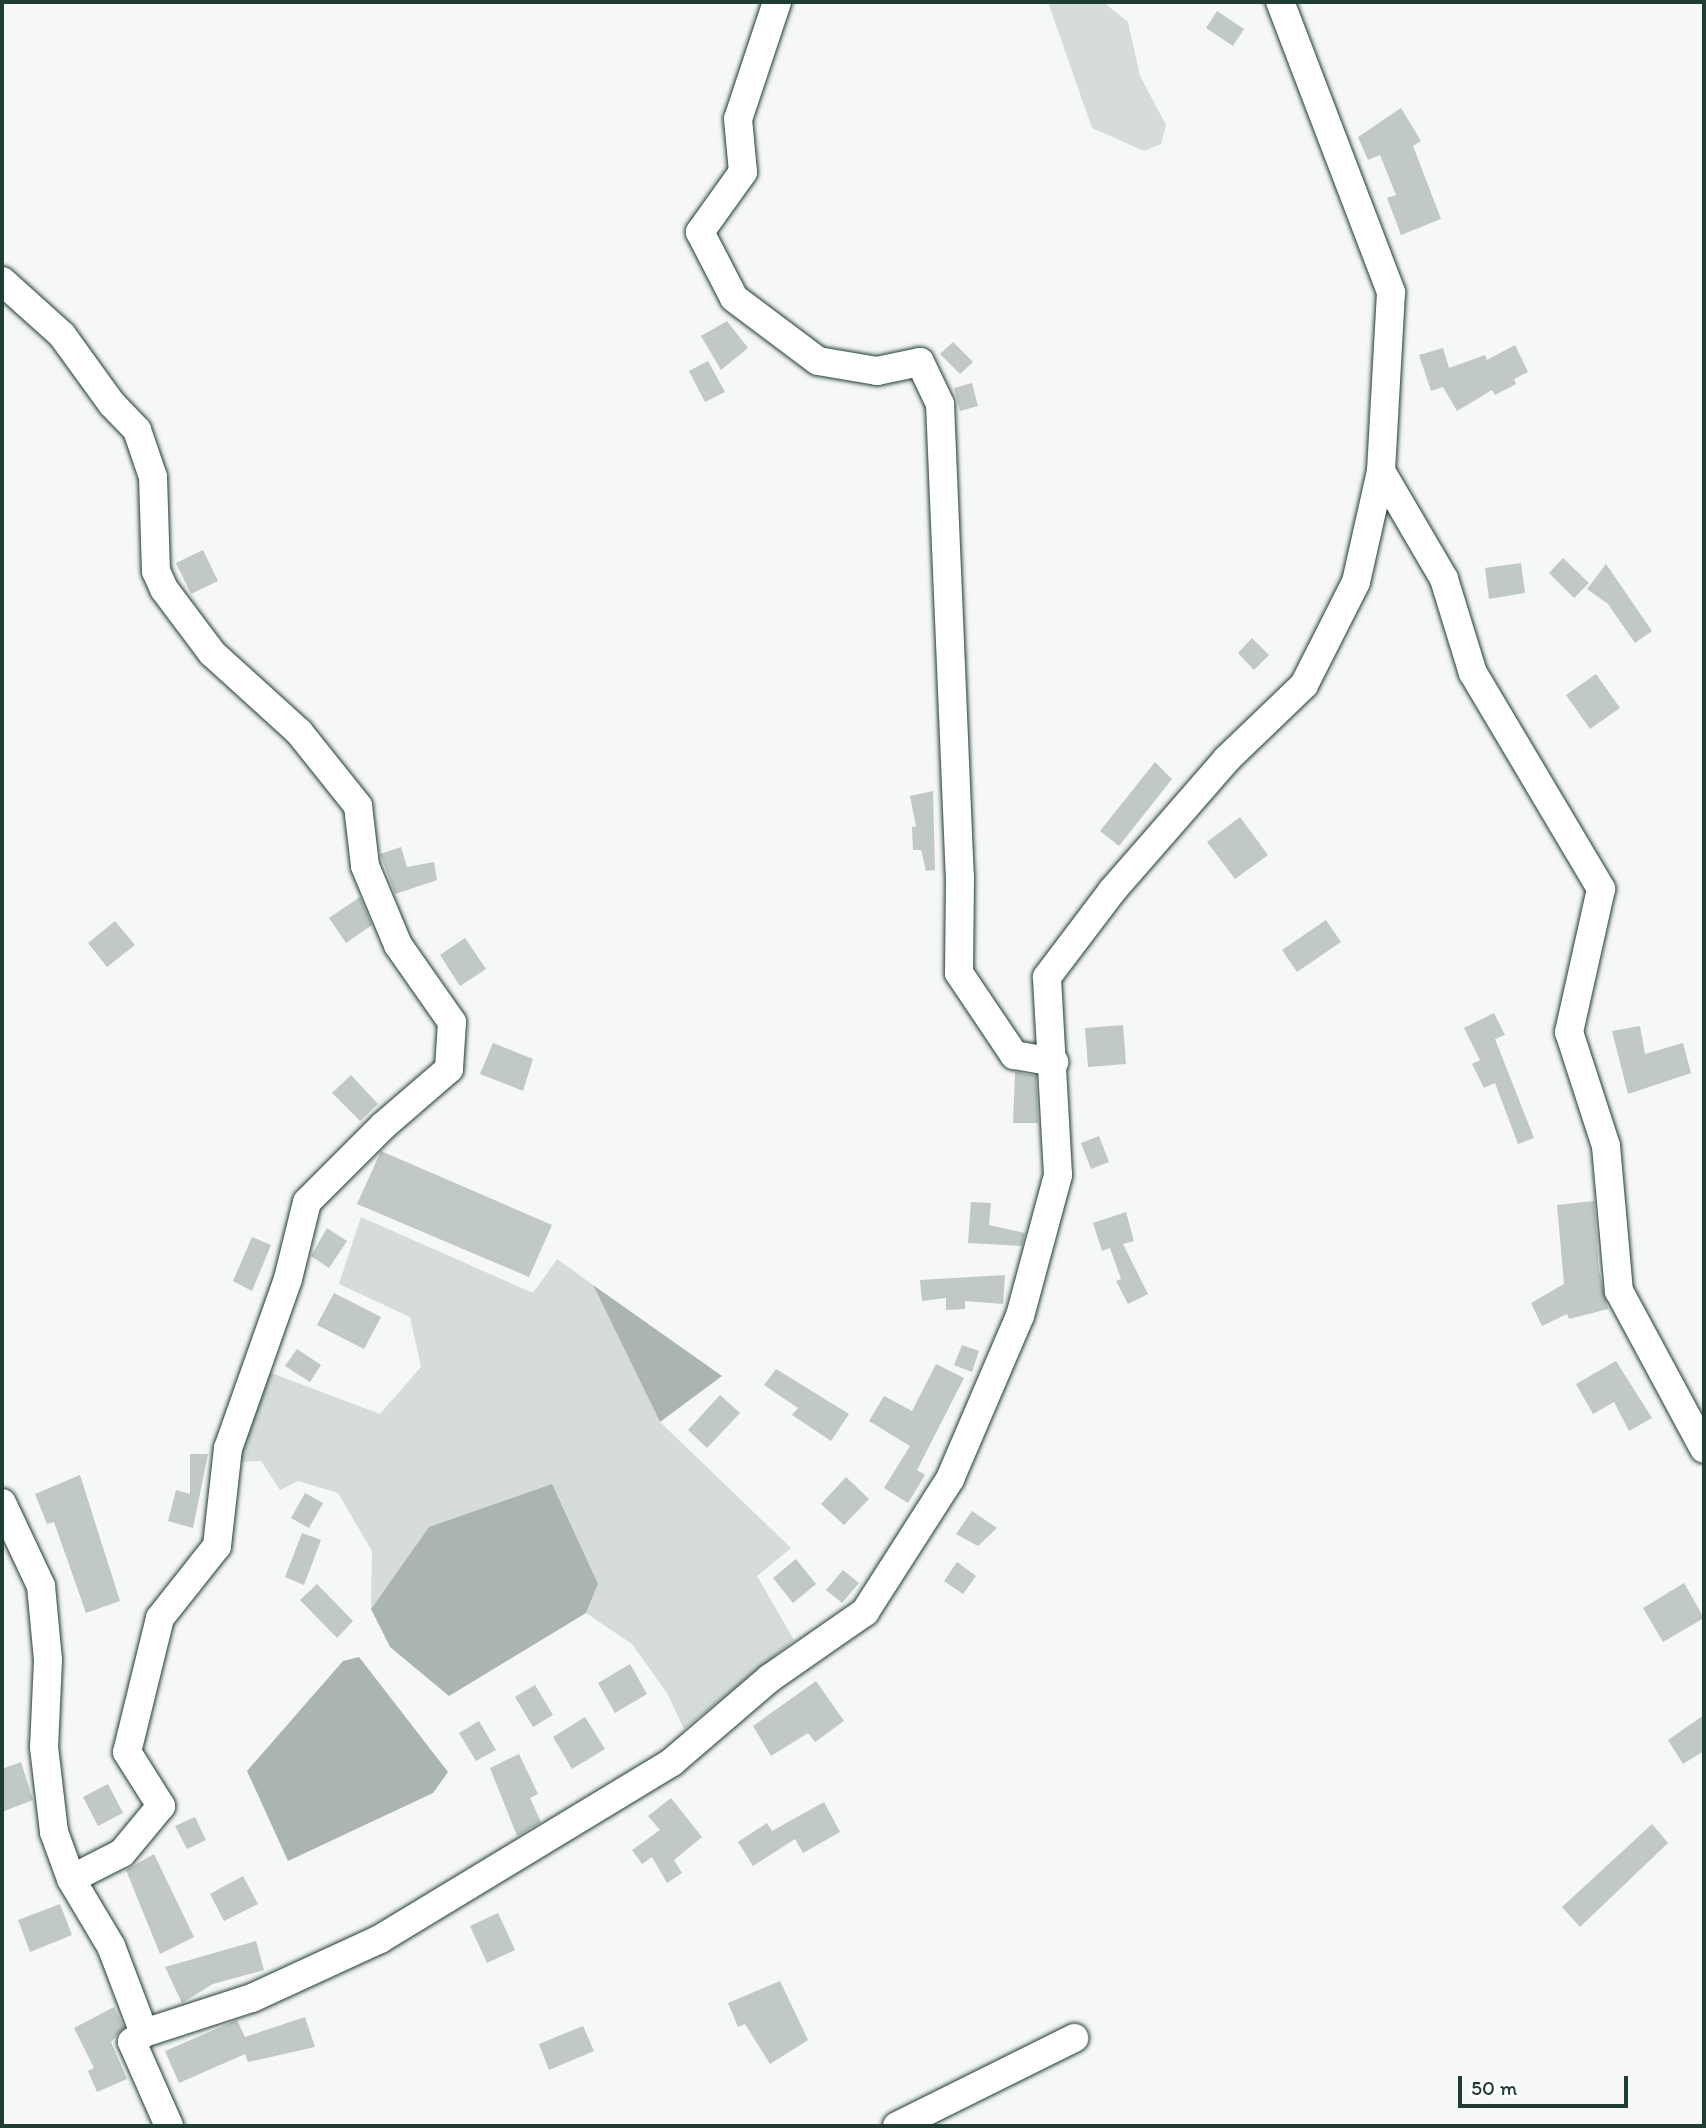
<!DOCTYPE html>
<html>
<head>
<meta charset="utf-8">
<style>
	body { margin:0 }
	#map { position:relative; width:1706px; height:2128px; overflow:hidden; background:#f6f7f7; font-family:Itim,sans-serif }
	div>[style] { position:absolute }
	.green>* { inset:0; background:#d6dcdb }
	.water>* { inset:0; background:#aab5b1 }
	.building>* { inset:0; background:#c0c9c6 }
	.roads { filter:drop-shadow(0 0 2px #1f3d34) drop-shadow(0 0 2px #1f3d34) }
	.minor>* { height:28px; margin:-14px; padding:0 14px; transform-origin:14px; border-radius:14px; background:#fff }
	span { translate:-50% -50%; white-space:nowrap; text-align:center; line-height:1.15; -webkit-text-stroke:6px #fff; paint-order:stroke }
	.frame { position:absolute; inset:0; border:4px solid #1f3d34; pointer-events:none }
	.scale { position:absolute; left:1458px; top:2076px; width:170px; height:32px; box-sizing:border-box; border:4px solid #1f3d34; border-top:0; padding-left:9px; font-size:21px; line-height:24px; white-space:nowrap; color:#1f3d34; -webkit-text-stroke:5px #fff; paint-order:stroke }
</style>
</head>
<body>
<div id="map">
	<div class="green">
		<div style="clip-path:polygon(1048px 2px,1103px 2px,1128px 22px,1140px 76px,1166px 125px,1161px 144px,1144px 151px,1092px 128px)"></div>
		<div style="clip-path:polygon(361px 1217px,533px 1293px,557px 1259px,593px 1285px,660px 1422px,791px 1548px,757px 1576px,794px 1640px,684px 1729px,667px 1693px,632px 1644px,586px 1613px,598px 1584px,429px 1527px,371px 1609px,372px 1551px,338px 1493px,298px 1481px,280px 1490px,261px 1461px,237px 1462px,266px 1371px,380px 1414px,421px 1367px,410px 1317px,339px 1284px)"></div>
	</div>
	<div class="water">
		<div style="clip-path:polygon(593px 1285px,722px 1376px,660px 1422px)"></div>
		<div style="clip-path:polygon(552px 1484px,598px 1584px,586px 1613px,449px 1696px,390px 1647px,371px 1609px,429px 1527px)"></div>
		<div style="clip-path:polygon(359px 1657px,448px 1772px,433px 1793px,288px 1861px,247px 1771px,343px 1661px)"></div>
	</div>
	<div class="building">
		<div style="clip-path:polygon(1217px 11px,1244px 29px,1233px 46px,1206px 28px)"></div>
		<div style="clip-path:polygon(1401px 108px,1421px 141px,1413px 146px,1441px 219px,1401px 235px,1387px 198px,1396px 195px,1380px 155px,1368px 160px,1358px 137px)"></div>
		<div style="clip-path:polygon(727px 321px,748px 348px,721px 370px,701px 336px)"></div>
		<div style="clip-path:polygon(953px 342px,973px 362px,960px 374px,940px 354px)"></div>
		<div style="clip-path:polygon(1515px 345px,1528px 372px,1514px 379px,1516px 384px,1495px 395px,1492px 390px,1457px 411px,1443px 387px,1431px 391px,1419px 355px,1443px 348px,1449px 368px,1485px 355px,1487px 360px)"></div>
		<div style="clip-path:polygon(708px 361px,725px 392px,705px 402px,689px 371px)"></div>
		<div style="clip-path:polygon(972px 383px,978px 406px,960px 411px,954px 388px)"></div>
		<div style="clip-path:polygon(203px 550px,218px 581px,191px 594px,176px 563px)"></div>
		<div style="clip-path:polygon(1563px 558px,1589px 583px,1574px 598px,1549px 573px)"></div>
		<div style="clip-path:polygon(1521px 563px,1525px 593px,1489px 599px,1485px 568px)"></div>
		<div style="clip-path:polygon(1606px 564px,1652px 631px,1635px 643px,1608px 604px,1587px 589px)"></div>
		<div style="clip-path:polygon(1252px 638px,1269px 655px,1254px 670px,1238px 653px)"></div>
		<div style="clip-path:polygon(1596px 674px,1620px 708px,1590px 729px,1566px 695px)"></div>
		<div style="clip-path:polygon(1155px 762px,1172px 779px,1119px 846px,1100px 831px)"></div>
		<div style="clip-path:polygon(933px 791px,935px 870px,926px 871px,921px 850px,913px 850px,912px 827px,916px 826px,910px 796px)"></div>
		<div style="clip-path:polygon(1240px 817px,1268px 855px,1235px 879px,1207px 842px)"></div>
		<div style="clip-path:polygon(401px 847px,407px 867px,434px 862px,437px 880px,395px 894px,380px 854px)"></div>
		<div style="clip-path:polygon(360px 897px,372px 925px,346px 943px,329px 918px)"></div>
		<div style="clip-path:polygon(1326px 920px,1341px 942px,1297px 972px,1282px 950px)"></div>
		<div style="clip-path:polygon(115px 921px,135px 945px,107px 967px,88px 943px)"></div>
		<div style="clip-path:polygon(465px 938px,486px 969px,460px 986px,440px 955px)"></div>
		<div style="clip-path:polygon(1494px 1013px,1505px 1035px,1495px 1039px,1534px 1138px,1518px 1144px,1495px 1083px,1484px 1088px,1472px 1064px,1480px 1060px,1464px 1028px)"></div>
		<div style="clip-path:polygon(1123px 1025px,1126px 1064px,1088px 1067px,1085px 1028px)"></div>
		<div style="clip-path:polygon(1640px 1026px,1645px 1054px,1683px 1043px,1691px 1073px,1628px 1094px,1612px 1031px)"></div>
		<div style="clip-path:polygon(493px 1043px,533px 1059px,523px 1091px,480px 1074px)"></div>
		<div style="clip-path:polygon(1015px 1072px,1036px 1076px,1038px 1123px,1013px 1123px)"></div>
		<div style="clip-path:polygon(351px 1075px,378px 1104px,360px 1121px,332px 1093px)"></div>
		<div style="clip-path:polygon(1099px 1136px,1109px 1162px,1091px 1169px,1081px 1143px)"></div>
		<div style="clip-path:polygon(381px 1151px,552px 1225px,529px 1277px,357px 1204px)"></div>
		<div style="clip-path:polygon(1594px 1201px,1599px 1271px,1608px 1309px,1569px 1319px,1567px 1314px,1542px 1326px,1531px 1303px,1564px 1284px,1557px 1205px)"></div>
		<div style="clip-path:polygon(971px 1202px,991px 1203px,989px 1225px,1025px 1233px,1022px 1246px,968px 1243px)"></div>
		<div style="clip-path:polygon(1126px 1212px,1134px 1241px,1123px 1244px,1148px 1294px,1128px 1304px,1116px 1281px,1121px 1279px,1110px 1248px,1102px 1251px,1093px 1223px)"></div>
		<div style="clip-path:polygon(327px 1228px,347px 1241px,329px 1268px,311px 1256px)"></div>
		<div style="clip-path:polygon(252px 1237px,271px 1245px,252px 1291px,233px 1281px)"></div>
		<div style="clip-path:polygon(1005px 1275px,1003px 1304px,965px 1301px,965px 1309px,946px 1310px,946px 1298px,922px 1301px,920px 1280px)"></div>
		<div style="clip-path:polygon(334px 1293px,381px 1317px,364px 1349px,317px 1325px)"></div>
		<div style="clip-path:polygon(962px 1345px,979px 1351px,972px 1372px,954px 1365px)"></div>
		<div style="clip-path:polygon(297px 1349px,321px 1365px,310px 1382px,285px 1366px)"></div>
		<div style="clip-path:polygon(1616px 1361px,1652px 1418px,1629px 1431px,1614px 1402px,1593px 1414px,1576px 1384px)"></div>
		<div style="clip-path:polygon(936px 1364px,964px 1378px,917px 1470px,925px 1475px,908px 1503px,884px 1488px,910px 1446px,869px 1421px,884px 1396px,912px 1411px)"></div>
		<div style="clip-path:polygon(776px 1369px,849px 1414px,831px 1441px,792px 1415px,798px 1408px,764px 1385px)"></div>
		<div style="clip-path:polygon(720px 1395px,740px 1413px,707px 1448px,688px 1430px)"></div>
		<div style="clip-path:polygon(190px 1454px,208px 1454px,193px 1528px,168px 1521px,176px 1490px,190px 1494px)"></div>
		<div style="clip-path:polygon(80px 1475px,120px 1601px,86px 1613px,54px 1522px,47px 1524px,35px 1494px)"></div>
		<div style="clip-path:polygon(846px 1477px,869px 1499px,844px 1525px,821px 1504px)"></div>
		<div style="clip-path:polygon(305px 1493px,323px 1503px,309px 1528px,291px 1518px)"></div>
		<div style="clip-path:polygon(972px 1511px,997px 1528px,978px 1546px,956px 1534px)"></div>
		<div style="clip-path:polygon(302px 1533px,321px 1540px,304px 1585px,285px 1577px)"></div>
		<div style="clip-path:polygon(796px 1559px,816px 1584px,793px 1603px,773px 1578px)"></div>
		<div style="clip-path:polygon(957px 1562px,976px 1576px,963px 1594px,944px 1581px)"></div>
		<div style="clip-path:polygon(843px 1570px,859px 1583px,842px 1603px,826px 1590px)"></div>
		<div style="clip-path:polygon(1684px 1583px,1704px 1618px,1663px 1642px,1643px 1608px)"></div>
		<div style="clip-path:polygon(317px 1584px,353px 1621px,337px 1638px,300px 1600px)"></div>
		<div style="clip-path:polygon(630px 1664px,647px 1694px,615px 1713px,598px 1683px)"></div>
		<div style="clip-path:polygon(816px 1681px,844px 1721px,815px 1742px,808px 1733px,771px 1756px,753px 1726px)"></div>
		<div style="clip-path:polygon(535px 1685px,553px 1715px,533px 1727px,515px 1697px)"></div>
		<div style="clip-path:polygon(1704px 1715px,1704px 1751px,1683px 1764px,1668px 1740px)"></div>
		<div style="clip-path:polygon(585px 1717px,605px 1749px,572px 1769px,553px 1737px)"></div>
		<div style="clip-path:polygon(479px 1721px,496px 1750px,476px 1761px,459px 1733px)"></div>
		<div style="clip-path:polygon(519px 1754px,538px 1794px,530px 1798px,541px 1822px,517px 1836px,490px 1768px)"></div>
		<div style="clip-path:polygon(21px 1762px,33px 1800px,2px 1812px,2px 1769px)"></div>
		<div style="clip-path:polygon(108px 1784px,123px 1813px,98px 1826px,83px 1797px)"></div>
		<div style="clip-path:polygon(671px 1798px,702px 1837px,674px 1860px,682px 1873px,667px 1883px,652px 1857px,642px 1864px,632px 1850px,660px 1830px,648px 1816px)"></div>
		<div style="clip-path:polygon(824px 1802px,840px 1832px,803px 1853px,795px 1839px,753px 1866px,738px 1842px,767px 1823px,772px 1831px)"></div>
		<div style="clip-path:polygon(195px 1817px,206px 1840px,187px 1849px,175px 1826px)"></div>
		<div style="clip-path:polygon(1652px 1824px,1668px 1843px,1580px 1927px,1562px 1907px)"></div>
		<div style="clip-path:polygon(154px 1854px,194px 1937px,160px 1954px,126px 1870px)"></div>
		<div style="clip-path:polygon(243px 1876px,258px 1904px,224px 1921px,210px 1894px)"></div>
		<div style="clip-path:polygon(60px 1904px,72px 1935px,30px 1952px,18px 1920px)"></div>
		<div style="clip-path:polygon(498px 1913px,515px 1950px,487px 1963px,470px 1926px)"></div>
		<div style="clip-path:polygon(256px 1941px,264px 1970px,213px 1984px,182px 2003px,165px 1967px)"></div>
		<div style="clip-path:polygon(780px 1981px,808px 2040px,770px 2064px,745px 2024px,738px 2027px,728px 2003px)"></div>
		<div style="clip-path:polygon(114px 2007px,124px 2027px,111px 2042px,127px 2079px,97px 2092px,88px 2071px,94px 2068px,74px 2028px)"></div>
		<div style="clip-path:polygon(305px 2017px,315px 2047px,248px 2062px,245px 2054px,179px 2083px,165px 2051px,237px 2020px,245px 2037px)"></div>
		<div style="clip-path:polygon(583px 2026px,594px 2051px,549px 2070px,539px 2044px)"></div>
	</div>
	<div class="roads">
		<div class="minor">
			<div style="left:777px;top:2px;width:123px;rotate:108.4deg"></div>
			<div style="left:738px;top:119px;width:53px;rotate:84.6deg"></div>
			<div style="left:743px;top:172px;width:74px;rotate:125.6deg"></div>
			<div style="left:700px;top:232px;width:74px;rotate:62.7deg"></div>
			<div style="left:734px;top:298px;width:105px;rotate:36.9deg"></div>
			<div style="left:818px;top:361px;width:60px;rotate:9.6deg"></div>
			<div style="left:877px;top:371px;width:44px;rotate:-11.8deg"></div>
			<div style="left:920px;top:362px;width:47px;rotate:64.5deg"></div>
			<div style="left:940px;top:404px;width:473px;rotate:87.6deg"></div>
			<div style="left:960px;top:877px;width:96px;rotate:90.6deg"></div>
			<div style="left:959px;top:973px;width:99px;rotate:56.1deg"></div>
			<div style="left:1014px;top:1055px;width:41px;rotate:9.9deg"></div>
			<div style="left:2px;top:281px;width:81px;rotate:42deg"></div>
			<div style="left:62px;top:335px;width:85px;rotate:54.1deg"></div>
			<div style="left:112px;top:404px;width:36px;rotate:46deg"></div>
			<div style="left:137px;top:430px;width:50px;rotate:71.2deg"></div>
			<div style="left:153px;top:477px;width:94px;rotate:88.2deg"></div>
			<div style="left:156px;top:571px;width:20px;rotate:66deg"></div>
			<div style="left:164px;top:589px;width:80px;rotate:53.1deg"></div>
			<div style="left:212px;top:653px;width:118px;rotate:42.2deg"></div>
			<div style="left:299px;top:732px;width:95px;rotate:51.4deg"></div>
			<div style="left:358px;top:806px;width:60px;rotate:83.3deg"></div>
			<div style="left:365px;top:866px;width:86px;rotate:67.3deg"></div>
			<div style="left:398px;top:945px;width:94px;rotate:55deg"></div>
			<div style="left:452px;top:1022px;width:47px;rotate:93.7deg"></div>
			<div style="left:449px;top:1069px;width:87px;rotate:139.2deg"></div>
			<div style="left:383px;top:1126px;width:107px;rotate:135deg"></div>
			<div style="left:307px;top:1202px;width:79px;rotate:103.9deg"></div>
			<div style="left:288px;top:1279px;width:179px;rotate:109.5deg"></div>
			<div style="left:228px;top:1448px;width:99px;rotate:96.4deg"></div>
			<div style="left:217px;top:1546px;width:92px;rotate:128.4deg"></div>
			<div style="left:160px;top:1618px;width:138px;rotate:103.8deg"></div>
			<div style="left:127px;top:1752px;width:64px;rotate:57.8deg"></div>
			<div style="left:161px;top:1806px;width:61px;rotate:129.7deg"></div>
			<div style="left:122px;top:1853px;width:57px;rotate:153deg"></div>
			<div style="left:71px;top:1879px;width:78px;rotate:59.2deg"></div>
			<div style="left:111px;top:1946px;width:93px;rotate:69.2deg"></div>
			<div style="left:144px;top:2033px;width:114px;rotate:-18deg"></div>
			<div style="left:252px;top:1998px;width:141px;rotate:-24.7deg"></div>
			<div style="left:380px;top:1939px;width:341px;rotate:-31.2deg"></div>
			<div style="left:672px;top:1762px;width:129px;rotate:-40.6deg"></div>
			<div style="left:770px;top:1678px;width:116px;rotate:-34.8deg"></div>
			<div style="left:865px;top:1612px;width:158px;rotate:-57.4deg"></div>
			<div style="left:950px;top:1479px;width:177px;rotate:-66.8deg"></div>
			<div style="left:1020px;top:1316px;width:146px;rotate:-74.9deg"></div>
			<div style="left:1058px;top:1175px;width:198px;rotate:-93.2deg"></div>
			<div style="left:1047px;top:977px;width:108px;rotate:-52.9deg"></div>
			<div style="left:1112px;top:891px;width:175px;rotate:-48.9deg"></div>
			<div style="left:1227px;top:759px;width:107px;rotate:-43.9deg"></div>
			<div style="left:1304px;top:685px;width:115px;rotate:-63.2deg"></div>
			<div style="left:1356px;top:582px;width:114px;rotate:-77.3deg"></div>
			<div style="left:1381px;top:471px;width:179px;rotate:-86.8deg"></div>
			<div style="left:1391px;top:292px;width:311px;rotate:-110.9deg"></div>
			<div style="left:1381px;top:471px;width:125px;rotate:59.7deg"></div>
			<div style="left:1444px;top:579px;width:98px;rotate:72.9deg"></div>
			<div style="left:1473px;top:673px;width:251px;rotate:59.3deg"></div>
			<div style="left:1601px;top:889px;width:147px;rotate:102.6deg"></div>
			<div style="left:1569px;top:1032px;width:120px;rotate:72deg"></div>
			<div style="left:1606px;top:1146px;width:146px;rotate:84.9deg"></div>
			<div style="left:1619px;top:1291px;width:179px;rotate:61.7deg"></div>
			<div style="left:2px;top:1503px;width:92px;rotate:64.8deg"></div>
			<div style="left:41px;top:1586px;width:74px;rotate:84.6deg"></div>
			<div style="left:48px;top:1660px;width:87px;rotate:92.6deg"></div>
			<div style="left:44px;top:1747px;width:86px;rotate:83.3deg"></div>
			<div style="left:54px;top:1832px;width:50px;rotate:70.1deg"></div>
			<div style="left:144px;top:2033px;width:15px;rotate:143deg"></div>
			<div style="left:132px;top:2042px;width:92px;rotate:66.2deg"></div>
			<div style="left:897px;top:2126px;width:198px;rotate:-26.4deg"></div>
		</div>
	</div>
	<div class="frame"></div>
	<div class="scale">50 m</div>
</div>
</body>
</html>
